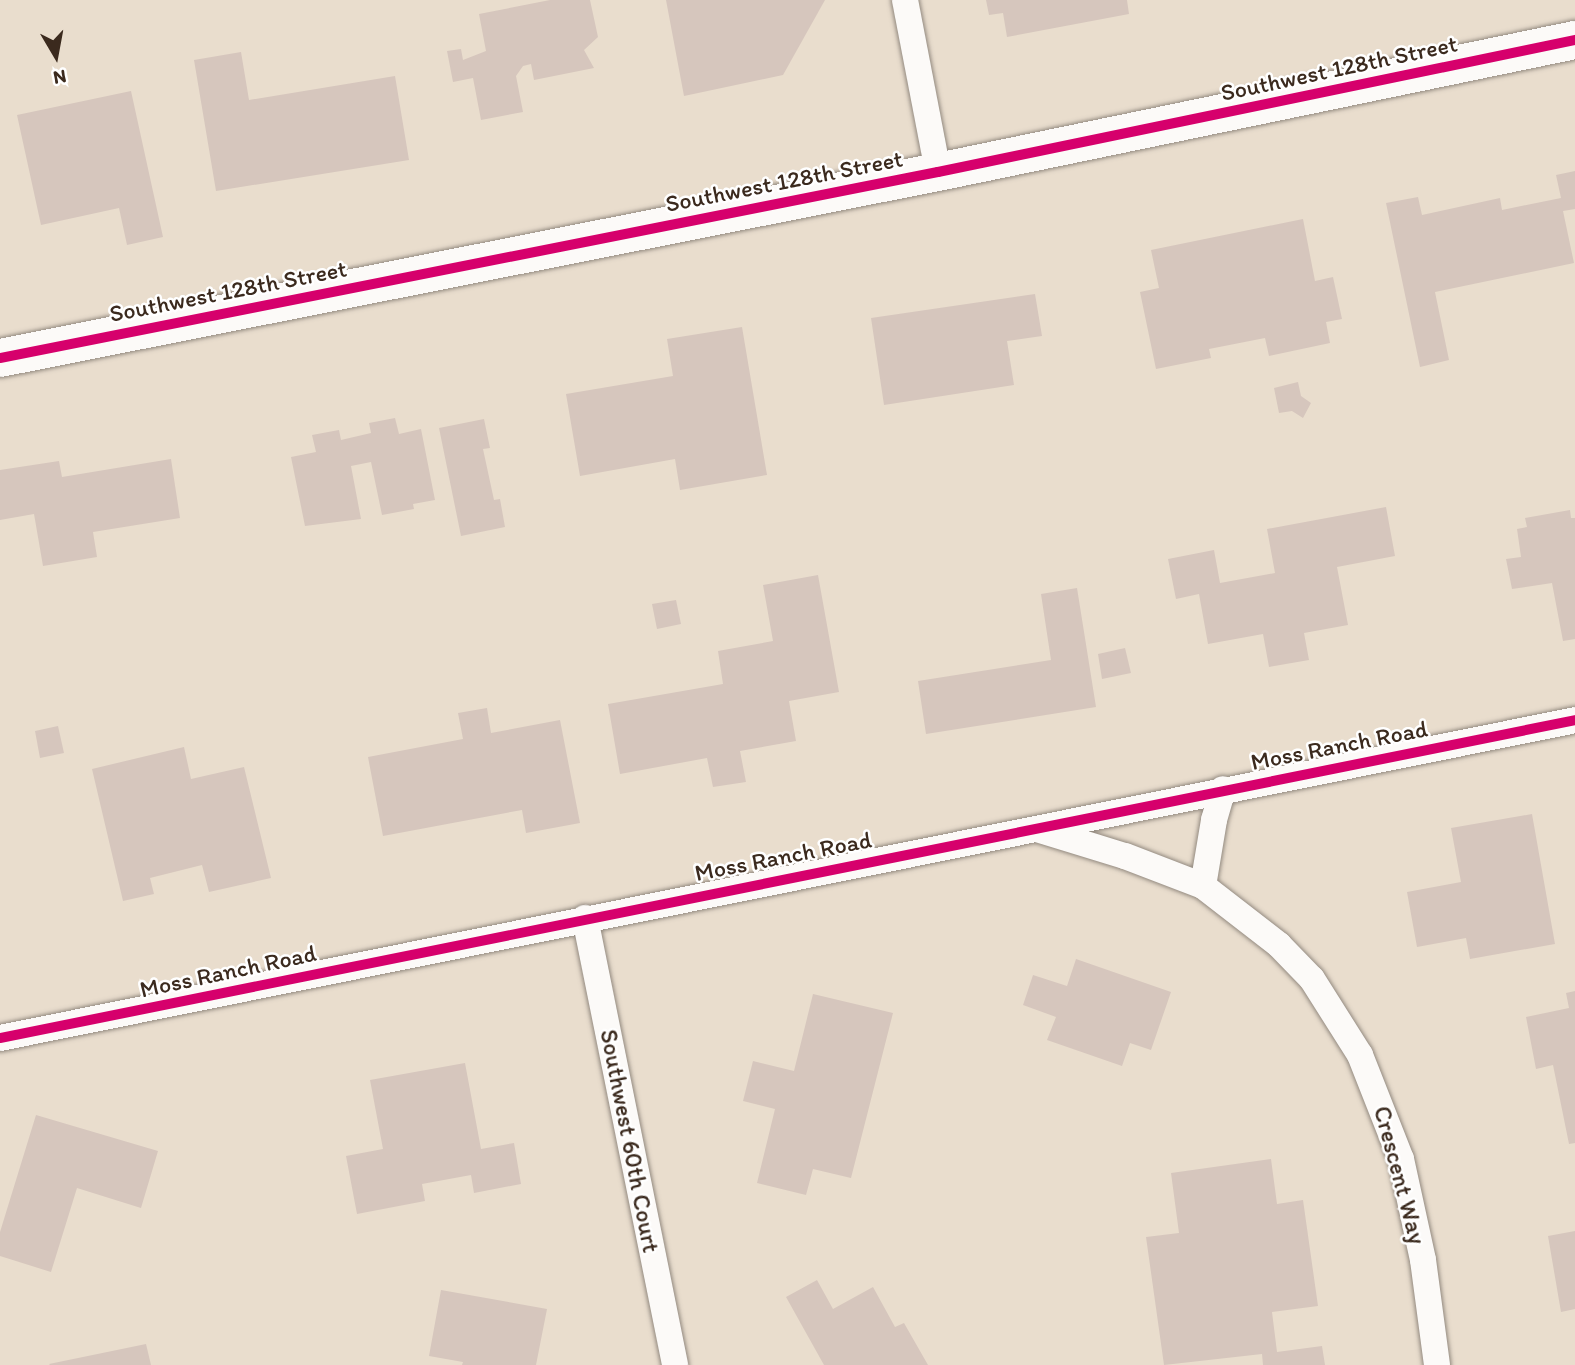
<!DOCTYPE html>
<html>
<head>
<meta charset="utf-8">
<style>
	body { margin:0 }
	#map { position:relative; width:1575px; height:1365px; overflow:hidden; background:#e9ddcd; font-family:Itim,sans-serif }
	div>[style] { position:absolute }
	.building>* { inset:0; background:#d6c6bd }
	.roads { filter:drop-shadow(0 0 2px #938a80) drop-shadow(0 0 2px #938a80) }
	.street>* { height:26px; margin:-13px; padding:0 13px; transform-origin:13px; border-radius:13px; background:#fcfaf8 }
	.secondary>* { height:38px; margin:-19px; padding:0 19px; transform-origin:19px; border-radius:19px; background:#fcfaf8 }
	.cycleway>* { height:10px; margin:-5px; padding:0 5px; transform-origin:5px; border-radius:5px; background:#d6006c }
	span { translate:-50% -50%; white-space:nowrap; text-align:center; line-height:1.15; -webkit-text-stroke:5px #fff; paint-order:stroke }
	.street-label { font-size:24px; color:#3b2a1e }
	.north { position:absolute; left:21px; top:21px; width:70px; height:70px; -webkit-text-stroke:5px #fff; paint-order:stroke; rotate:170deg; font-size:19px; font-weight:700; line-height:28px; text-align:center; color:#3b2a1e }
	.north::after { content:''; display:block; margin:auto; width:24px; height:32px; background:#3b2a1e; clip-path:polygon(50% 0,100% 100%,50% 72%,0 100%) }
</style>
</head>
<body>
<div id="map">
	<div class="building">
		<div style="clip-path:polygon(550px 0,590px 0,598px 37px,584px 50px,594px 68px,534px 80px,531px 64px,523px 66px,516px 76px,523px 112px,481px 120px,473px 78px,453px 82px,447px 51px,461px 49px,463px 60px,486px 51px,479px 14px)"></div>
		<div style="clip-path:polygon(666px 0,825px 0,783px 75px,684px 96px)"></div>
		<div style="clip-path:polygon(986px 0,1127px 0,1129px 14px,1007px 37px,1003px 13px,989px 15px)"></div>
		<div style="clip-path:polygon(241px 52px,249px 100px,395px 76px,409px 160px,216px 191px,194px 60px)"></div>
		<div style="clip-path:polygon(131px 91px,163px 237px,127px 245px,119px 208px,41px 225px,17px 115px)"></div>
		<div style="clip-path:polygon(1575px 171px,1575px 209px,1563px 211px,1574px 263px,1435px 292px,1449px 360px,1420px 367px,1386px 203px,1418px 197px,1422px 215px,1500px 198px,1502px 210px,1561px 198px,1556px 175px)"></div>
		<div style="clip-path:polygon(1303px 219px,1315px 281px,1333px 277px,1342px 319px,1326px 322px,1330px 343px,1269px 356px,1265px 338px,1209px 349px,1211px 358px,1156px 369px,1140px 292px,1159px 288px,1151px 250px)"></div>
		<div style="clip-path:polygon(1035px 294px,1042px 336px,1007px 341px,1014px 385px,884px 405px,871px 318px)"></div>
		<div style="clip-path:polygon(742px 327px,767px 475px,680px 490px,675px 459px,580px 476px,566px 394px,673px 376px,667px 339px)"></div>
		<div style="clip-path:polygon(1298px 382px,1301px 396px,1311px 403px,1303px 418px,1292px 411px,1279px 413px,1274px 388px)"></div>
		<div style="clip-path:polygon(395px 418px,399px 434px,421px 429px,435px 500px,413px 504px,414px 509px,382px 515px,371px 462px,351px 466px,361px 519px,305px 526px,291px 457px,316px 452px,312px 435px,339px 430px,341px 440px,371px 433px,369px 423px)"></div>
		<div style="clip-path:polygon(484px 419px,490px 448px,483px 449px,494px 500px,500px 499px,505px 527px,461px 536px,439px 428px)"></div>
		<div style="clip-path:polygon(171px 459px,180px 518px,93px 532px,97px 557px,43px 566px,34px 514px,0 520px,0 470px,59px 461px,62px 477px)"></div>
		<div style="clip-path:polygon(1386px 507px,1395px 556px,1337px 567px,1348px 625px,1304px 633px,1309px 660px,1269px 667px,1263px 634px,1208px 644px,1199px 594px,1176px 599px,1168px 559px,1214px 550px,1220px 583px,1275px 573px,1267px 529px)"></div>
		<div style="clip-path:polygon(1570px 510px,1571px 518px,1575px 518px,1575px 639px,1563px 641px,1552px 583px,1512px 589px,1506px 559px,1521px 557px,1517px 529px,1527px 527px,1525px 518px)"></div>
		<div style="clip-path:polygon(818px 575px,839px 692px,789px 701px,796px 741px,740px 751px,746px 782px,713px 787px,707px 758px,620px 774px,608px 704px,723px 684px,718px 651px,773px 641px,763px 585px)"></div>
		<div style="clip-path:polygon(1077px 588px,1096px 707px,926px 734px,918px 681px,1051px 660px,1041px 594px)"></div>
		<div style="clip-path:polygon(676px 600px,681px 624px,657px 629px,652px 604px)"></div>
		<div style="clip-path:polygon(1125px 648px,1131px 673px,1102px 679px,1098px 654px)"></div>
		<div style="clip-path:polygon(487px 708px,491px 733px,560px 720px,580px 823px,526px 833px,522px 810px,383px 836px,368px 757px,463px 739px,458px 713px)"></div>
		<div style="clip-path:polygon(58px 726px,64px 753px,40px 758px,35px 731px)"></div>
		<div style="clip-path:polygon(184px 747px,191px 779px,244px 767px,271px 878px,209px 892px,202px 865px,150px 878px,154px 894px,123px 901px,92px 769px)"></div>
		<div style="clip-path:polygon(1532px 814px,1555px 944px,1470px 959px,1466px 938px,1417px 947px,1407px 892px,1461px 882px,1451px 828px)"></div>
		<div style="clip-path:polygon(1076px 959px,1171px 992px,1151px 1050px,1130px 1043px,1122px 1066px,1047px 1040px,1056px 1017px,1023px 1005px,1033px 975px,1067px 986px)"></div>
		<div style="clip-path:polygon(1575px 991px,1575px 1143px,1569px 1144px,1553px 1065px,1536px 1069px,1526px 1017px,1569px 1008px,1566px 993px)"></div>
		<div style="clip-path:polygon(813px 994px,893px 1013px,851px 1178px,813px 1169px,806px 1195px,757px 1183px,775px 1109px,743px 1101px,753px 1061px,794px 1071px)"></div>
		<div style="clip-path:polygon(465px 1063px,481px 1149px,514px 1143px,521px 1184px,474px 1193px,471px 1175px,422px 1184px,425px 1201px,357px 1214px,346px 1156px,383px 1149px,370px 1080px)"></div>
		<div style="clip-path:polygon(36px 1115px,158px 1151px,141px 1208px,77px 1188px,51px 1272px,0 1256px,0 1232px)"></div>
		<div style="clip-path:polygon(1271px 1159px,1277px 1204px,1303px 1200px,1318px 1306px,1272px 1312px,1277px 1352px,1322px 1346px,1325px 1365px,1263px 1365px,1262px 1354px,1164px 1365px,1146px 1237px,1179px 1233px,1171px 1173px)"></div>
		<div style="clip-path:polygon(1575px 1231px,1575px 1309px,1561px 1312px,1548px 1236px)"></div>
		<div style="clip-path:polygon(817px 1280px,833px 1309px,873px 1287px,895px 1327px,904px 1323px,928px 1365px,824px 1365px,786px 1297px)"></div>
		<div style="clip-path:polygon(441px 1290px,547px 1309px,536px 1365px,462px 1365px,463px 1362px,429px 1356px)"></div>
		<div style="clip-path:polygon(146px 1344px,151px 1365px,50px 1365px,49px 1364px)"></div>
	</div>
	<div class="roads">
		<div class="street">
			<div style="left:905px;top:0;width:175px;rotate:79.1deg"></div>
			<div style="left:1037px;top:829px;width:92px;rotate:17.1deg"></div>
			<div style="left:1125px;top:856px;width:84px;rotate:21deg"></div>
			<div style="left:1203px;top:886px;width:67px;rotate:-80.5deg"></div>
			<div style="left:1214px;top:820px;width:32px;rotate:-74deg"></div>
			<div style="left:1203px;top:886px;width:96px;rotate:37.8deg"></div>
			<div style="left:1279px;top:945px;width:47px;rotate:45.9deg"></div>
			<div style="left:1312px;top:979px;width:90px;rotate:57.7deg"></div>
			<div style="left:1360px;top:1055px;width:112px;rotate:68.5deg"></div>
			<div style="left:1401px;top:1159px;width:103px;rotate:77.7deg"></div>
			<div style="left:1423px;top:1260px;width:106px;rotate:82.4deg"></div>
			<div style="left:585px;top:918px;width:456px;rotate:78.6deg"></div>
			<div style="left:0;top:1038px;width:1607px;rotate:-11.41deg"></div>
		</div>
		<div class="secondary">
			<div style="left:0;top:358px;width:956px;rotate:-11.22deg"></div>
			<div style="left:938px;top:172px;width:651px;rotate:-11.71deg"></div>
		</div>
	</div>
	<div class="cycleway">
		<div style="left:0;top:358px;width:956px;rotate:-11.22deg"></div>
		<div style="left:938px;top:172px;width:651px;rotate:-11.71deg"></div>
		<div style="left:0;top:1038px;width:1607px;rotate:-11.41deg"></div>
	</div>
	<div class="street-label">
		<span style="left:1339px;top:68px;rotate:-12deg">Southwest 128th Street</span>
		<span style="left:784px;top:181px;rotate:-11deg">Southwest 128th Street</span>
		<span style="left:228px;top:291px;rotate:-11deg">Southwest 128th Street</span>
		<span style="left:1339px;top:745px;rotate:-11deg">Moss Ranch Road</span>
		<span style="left:783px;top:856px;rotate:-11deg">Moss Ranch Road</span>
		<span style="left:228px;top:971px;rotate:-12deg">Moss Ranch Road</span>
		<span style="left:630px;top:1141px;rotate:79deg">Southwest 60th Court</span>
		<span style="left:1400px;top:1175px;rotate:75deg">Crescent Way</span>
	</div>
	<div class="north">N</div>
</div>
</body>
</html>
